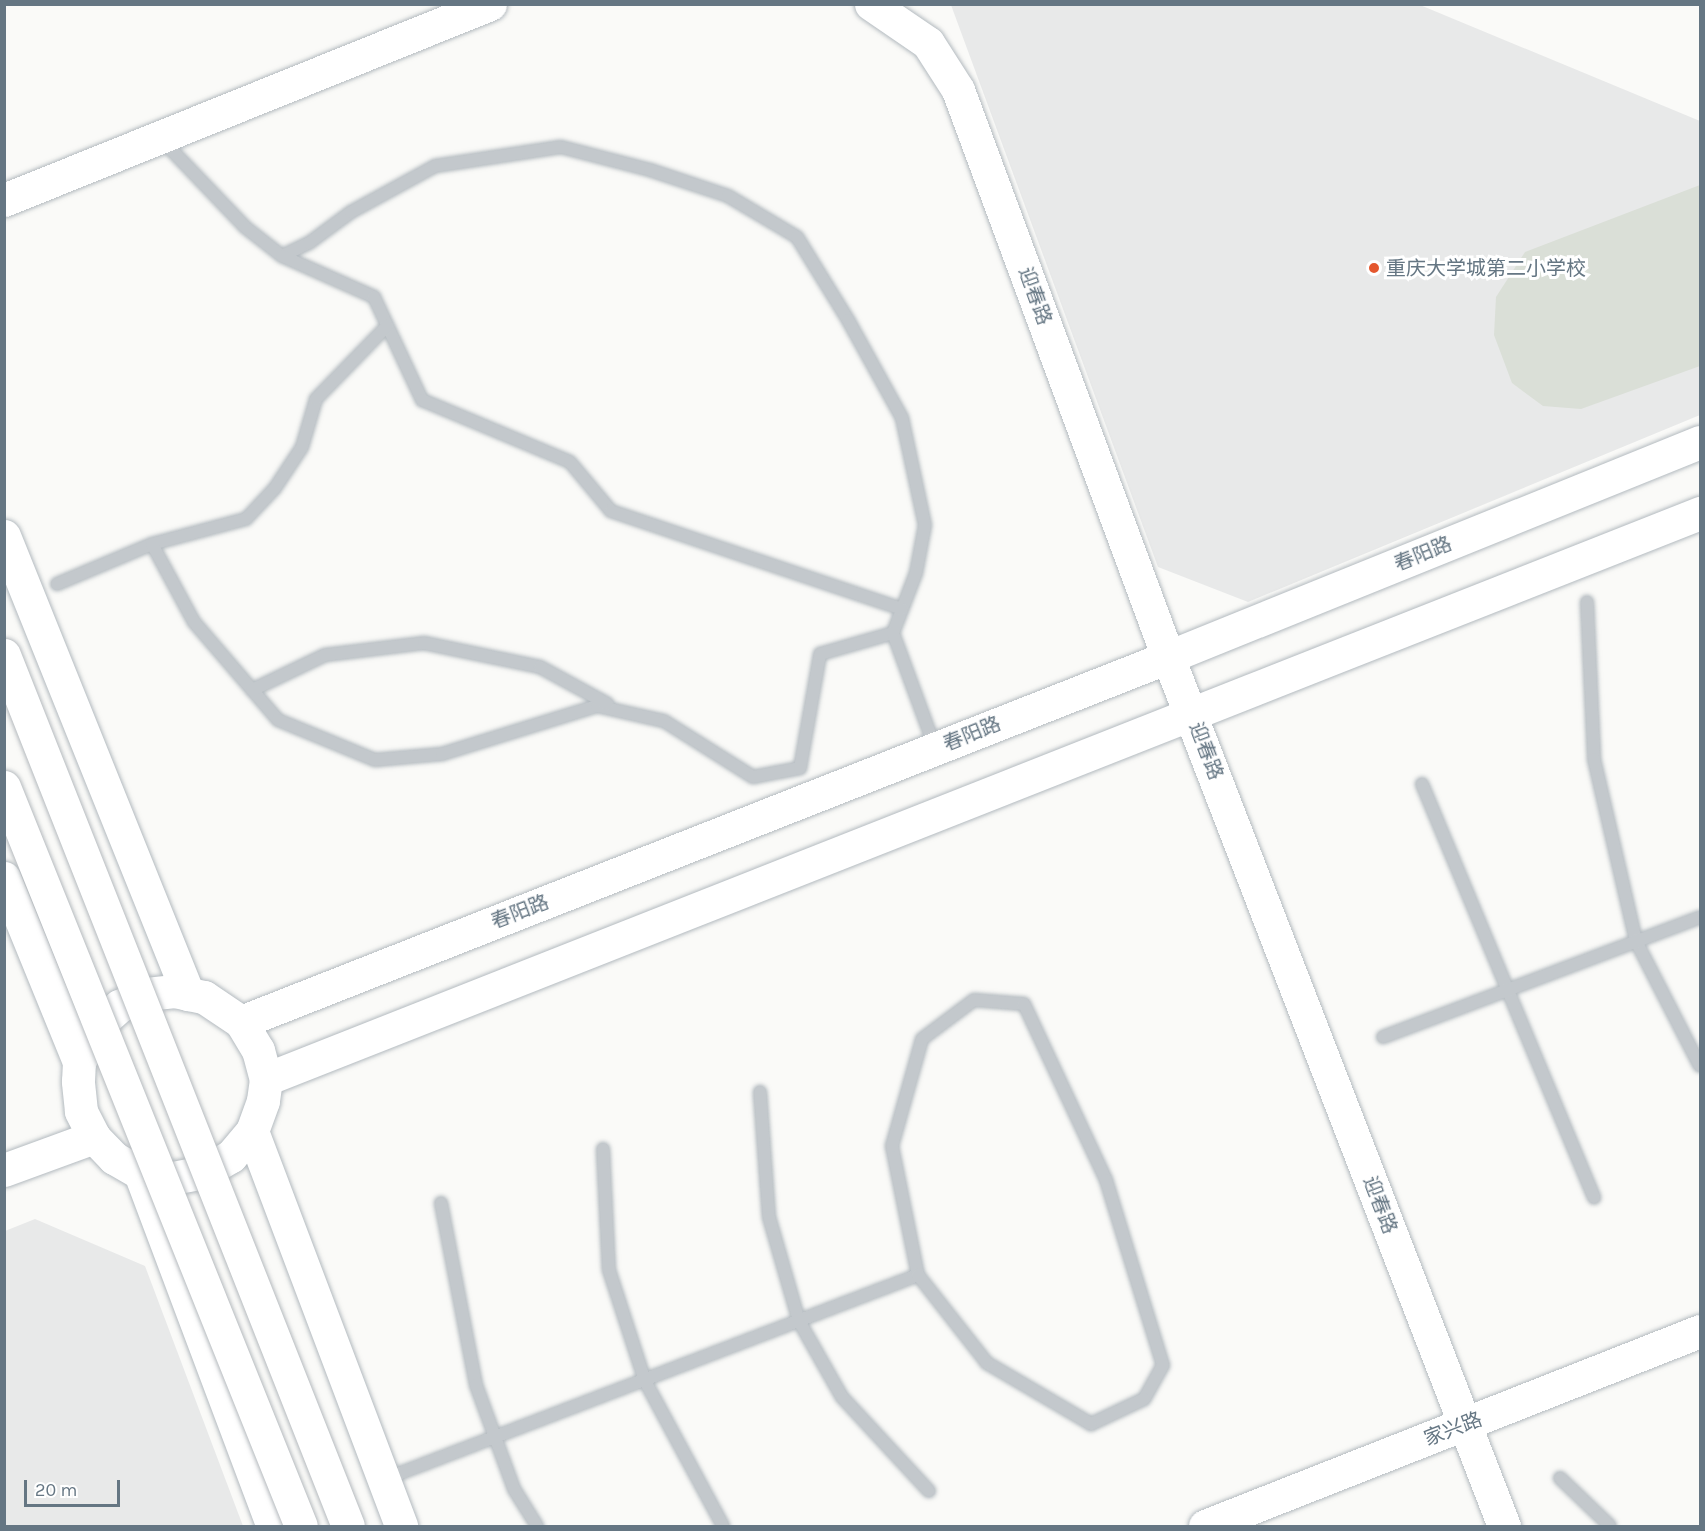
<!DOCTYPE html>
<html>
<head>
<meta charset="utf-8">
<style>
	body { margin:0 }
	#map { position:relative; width:1705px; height:1531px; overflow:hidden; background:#fafaf8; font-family:Karla,"Noto Sans SC",sans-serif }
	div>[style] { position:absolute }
	.built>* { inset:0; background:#e8e9e9 }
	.green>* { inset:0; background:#dadfd7 }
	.roads { filter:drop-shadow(0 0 2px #b3babf) drop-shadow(0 0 2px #b3babf) }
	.lane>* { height:12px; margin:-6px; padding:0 6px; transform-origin:6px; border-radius:6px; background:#c3c8cc }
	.secondary>* { height:33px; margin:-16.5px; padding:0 16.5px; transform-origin:16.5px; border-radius:16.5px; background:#fff }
	.bridges { filter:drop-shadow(0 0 2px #b5babe) drop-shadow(0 0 2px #b5babe) }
	.primary-bridge>* { height:33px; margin:-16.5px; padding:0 16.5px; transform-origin:16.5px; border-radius:16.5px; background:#fff }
	.dots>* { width:16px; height:16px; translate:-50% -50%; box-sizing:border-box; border:3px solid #fff; border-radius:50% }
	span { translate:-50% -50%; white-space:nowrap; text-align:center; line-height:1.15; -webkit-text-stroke:6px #fff; paint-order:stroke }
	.poi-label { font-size:20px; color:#657683 }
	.left { translate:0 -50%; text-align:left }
	.street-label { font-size:20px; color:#657683 }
	.frame { position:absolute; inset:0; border:6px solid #657683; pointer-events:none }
	.scale { position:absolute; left:24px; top:1480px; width:96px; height:27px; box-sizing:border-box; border:3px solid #657683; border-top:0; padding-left:8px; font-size:18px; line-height:21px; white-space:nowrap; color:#657683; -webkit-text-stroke:4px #fff; paint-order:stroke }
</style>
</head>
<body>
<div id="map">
	<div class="built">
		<div style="clip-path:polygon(951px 5px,1420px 5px,1700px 121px,1700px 415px,1248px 602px,1158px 567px)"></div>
		<div style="clip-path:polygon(35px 1219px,145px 1266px,243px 1526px,5px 1526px,5px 1231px)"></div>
	</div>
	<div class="green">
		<div style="clip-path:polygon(1700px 185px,1700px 366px,1581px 409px,1543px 406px,1512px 383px,1494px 335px,1496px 297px,1525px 252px)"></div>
	</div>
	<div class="roads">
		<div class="lane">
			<div style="left:162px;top:140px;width:120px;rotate:46.3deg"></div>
			<div style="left:245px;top:227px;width:47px;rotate:38.1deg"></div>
			<div style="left:282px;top:256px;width:30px;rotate:-26deg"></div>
			<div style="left:309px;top:243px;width:52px;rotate:-36.4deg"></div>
			<div style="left:351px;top:212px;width:96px;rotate:-28.7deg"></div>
			<div style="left:435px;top:166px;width:127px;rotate:-8.6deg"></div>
			<div style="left:561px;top:147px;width:92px;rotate:14.5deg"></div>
			<div style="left:650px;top:170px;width:82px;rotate:18.4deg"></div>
			<div style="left:728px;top:196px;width:80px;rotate:30.7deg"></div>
			<div style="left:797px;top:237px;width:97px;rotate:58.4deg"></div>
			<div style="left:848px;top:320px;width:112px;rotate:61.1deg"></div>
			<div style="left:902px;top:418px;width:109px;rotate:77.9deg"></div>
			<div style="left:925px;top:525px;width:49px;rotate:100.6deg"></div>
			<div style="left:916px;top:573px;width:64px;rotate:111deg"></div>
			<div style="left:282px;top:256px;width:101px;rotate:24deg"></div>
			<div style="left:374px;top:297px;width:114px;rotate:65deg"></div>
			<div style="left:422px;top:400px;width:160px;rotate:22.7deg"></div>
			<div style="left:570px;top:462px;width:64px;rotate:50.1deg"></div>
			<div style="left:611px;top:511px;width:307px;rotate:18.6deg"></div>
			<div style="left:152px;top:544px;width:97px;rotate:-14.9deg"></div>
			<div style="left:246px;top:519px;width:42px;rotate:-46.9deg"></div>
			<div style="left:275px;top:488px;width:49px;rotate:-56.6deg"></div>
			<div style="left:302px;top:447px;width:50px;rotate:-73.7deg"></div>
			<div style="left:316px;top:399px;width:102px;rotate:-45.8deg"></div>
			<div style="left:57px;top:584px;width:103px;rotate:-22.8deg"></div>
			<div style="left:152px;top:544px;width:89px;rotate:61.7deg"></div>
			<div style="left:194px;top:622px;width:129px;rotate:49.4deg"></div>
			<div style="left:278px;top:720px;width:105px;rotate:22.4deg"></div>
			<div style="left:375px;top:760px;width:67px;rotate:-5.1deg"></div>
			<div style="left:442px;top:754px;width:162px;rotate:-17.2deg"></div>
			<div style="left:597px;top:706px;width:69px;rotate:12.6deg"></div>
			<div style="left:664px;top:721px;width:105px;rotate:32.2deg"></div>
			<div style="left:753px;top:777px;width:48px;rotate:-10.8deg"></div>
			<div style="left:800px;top:768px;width:116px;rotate:-80deg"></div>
			<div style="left:820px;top:654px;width:76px;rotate:-16deg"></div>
			<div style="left:893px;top:633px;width:121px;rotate:69.8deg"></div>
			<div style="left:1587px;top:602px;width:157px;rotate:87.4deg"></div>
			<div style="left:1594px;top:759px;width:187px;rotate:77deg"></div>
			<div style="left:1636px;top:941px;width:140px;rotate:62.9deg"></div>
			<div style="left:252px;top:690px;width:81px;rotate:-25.6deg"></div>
			<div style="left:325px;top:655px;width:100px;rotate:-6.9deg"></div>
			<div style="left:424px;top:643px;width:118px;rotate:11.7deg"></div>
			<div style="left:540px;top:667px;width:77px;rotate:28.6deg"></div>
			<div style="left:1422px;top:784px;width:448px;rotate:67.4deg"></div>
			<div style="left:1383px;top:1037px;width:339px;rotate:-20.7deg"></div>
			<div style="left:760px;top:1092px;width:125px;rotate:85.9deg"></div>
			<div style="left:769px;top:1217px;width:108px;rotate:73.9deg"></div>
			<div style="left:799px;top:1321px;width:87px;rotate:60.5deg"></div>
			<div style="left:842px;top:1397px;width:128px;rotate:47.2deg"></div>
			<div style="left:603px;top:1149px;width:121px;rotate:87.2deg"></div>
			<div style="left:609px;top:1270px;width:117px;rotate:72deg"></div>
			<div style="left:645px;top:1381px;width:165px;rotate:61.7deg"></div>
			<div style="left:441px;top:1203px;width:185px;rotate:79.1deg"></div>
			<div style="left:476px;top:1385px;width:111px;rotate:69.9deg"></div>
			<div style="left:514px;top:1489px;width:44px;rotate:58.1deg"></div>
			<div style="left:1560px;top:1478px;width:69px;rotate:43.8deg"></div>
			<div style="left:385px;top:1479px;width:571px;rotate:-20.94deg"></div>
			<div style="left:918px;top:1275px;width:132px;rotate:-101.4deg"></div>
			<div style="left:892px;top:1146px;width:111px;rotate:-74.3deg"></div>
			<div style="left:922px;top:1039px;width:65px;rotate:-36.9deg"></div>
			<div style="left:974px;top:1000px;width:50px;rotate:4.6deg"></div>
			<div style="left:1024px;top:1004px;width:194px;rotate:65deg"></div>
			<div style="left:1106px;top:1180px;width:194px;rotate:72.9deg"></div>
			<div style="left:1163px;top:1365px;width:39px;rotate:119deg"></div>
			<div style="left:1144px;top:1399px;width:59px;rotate:154.7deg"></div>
			<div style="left:1091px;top:1424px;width:121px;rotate:-149.6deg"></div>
			<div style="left:987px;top:1363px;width:112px;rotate:-128.1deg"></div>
		</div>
		<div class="secondary">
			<div style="left:871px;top:4px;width:69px;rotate:34.4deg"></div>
			<div style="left:928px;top:43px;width:56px;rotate:57.4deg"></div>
			<div style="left:958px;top:90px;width:605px;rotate:69.68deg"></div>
			<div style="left:1168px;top:657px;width:932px;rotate:68.86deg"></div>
			<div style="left:4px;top:200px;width:524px;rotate:-21.96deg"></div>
			<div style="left:4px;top:536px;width:494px;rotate:68.1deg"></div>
			<div style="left:4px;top:878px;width:199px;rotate:67.8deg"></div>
			<div style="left:241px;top:1022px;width:996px;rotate:-21.49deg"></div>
			<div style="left:1168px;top:657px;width:574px;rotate:-22.01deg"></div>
			<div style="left:266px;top:1079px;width:1542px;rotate:-21.54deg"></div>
			<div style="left:252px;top:1131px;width:33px;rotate:130deg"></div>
			<div style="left:231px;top:1156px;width:31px;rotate:149deg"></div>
			<div style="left:204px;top:1172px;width:33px;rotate:169deg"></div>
			<div style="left:172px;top:1178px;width:32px;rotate:-171deg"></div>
			<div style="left:140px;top:1173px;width:30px;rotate:-150deg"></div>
			<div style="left:114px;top:1158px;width:29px;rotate:-134deg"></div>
			<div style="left:94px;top:1137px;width:29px;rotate:-117deg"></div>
			<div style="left:81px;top:1111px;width:30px;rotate:-96deg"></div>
			<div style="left:78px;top:1081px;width:19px;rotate:-87deg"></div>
			<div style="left:79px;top:1062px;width:40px;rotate:-63.4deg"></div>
			<div style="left:97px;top:1026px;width:30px;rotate:-42deg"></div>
			<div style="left:119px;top:1006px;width:30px;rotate:-24deg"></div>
			<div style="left:146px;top:994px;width:29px;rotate:-6deg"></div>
			<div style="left:175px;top:991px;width:30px;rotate:12deg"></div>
			<div style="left:204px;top:997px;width:45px;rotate:34deg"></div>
			<div style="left:241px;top:1022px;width:33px;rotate:59deg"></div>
			<div style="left:258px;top:1050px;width:30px;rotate:75deg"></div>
			<div style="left:266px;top:1079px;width:22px;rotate:98deg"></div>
			<div style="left:263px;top:1101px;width:32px;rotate:110deg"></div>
			<div style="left:252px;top:1131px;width:422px;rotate:69.3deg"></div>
			<div style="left:4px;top:1170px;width:96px;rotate:-20.1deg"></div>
			<div style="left:140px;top:1173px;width:377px;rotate:69.4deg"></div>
			<div style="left:1205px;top:1526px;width:532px;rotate:-21.5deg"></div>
		</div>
	</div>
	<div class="bridges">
		<div class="primary-bridge">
			<div style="left:4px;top:655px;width:936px;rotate:68.45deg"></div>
			<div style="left:4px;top:787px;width:796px;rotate:68.11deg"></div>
		</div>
	</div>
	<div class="dots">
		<div style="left:1374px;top:268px;background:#e4572e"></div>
	</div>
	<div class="poi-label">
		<span class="left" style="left:1386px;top:268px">重庆大学城第二小学校</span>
	</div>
	<div class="street-label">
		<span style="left:1035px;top:296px;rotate:70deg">迎春路</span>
		<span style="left:1423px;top:554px;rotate:-22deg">春阳路</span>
		<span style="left:972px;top:734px;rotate:-22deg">春阳路</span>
		<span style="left:1206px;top:751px;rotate:69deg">迎春路</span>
		<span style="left:520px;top:912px;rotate:-21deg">春阳路</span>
		<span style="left:1380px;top:1205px;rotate:69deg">迎春路</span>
		<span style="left:1453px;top:1429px;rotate:-21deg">家兴路</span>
	</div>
	<div class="frame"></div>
	<div class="scale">20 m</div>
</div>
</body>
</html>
